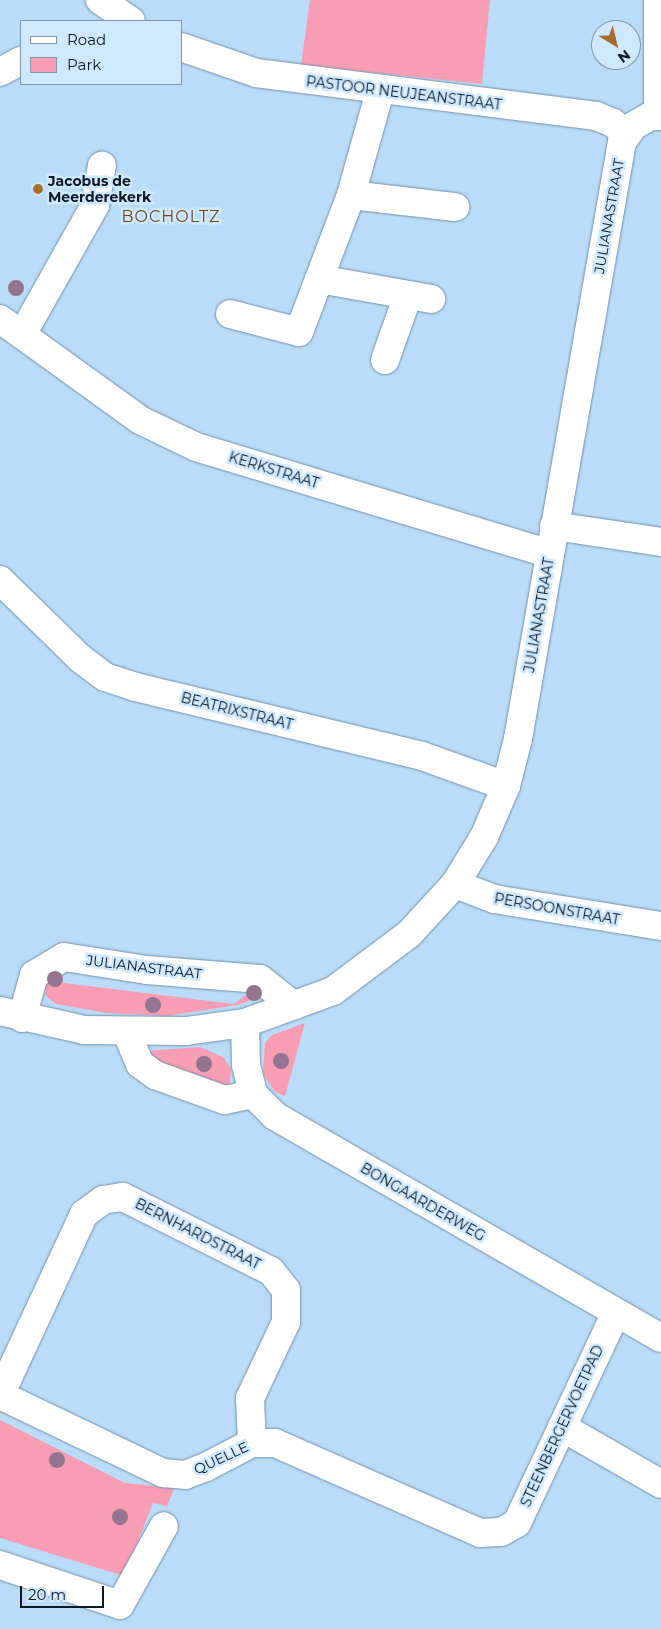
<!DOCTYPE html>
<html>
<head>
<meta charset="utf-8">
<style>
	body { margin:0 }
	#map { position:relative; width:661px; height:1629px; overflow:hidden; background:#bbdcf8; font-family:Montserrat,sans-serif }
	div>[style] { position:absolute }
	.green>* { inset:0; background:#f89db4 }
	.roads { filter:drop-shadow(0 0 1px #7190aa) drop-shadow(0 0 1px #7190aa) }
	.minor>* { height:28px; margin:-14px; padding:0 14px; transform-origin:14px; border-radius:14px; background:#fff }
	.trees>* { width:16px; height:16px; margin:-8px; border-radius:50%; background:#947491 }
	.dots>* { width:14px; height:14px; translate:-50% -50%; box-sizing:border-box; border:2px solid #cee8ff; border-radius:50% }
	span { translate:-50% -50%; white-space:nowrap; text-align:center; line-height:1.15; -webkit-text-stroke:5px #cee8ff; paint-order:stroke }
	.street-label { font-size:14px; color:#0d1923 }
	.poi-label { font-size:14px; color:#0d1923; font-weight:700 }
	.left { translate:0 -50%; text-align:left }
	.quarter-label { font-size:16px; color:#6f461b; letter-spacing:1px }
	.legend { position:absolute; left:20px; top:20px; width:162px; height:65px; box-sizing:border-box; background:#cee8ff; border:1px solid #8195a7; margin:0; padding:6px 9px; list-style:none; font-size:15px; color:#0d1923 }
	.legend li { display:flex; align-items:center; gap:10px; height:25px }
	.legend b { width:25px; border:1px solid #8195a7 }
	.north { position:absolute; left:591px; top:20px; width:50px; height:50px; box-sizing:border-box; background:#cee8ff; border:1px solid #8195a7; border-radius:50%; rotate:144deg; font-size:14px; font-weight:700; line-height:20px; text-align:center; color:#0d1923 }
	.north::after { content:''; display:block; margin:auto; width:18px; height:22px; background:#a76c2e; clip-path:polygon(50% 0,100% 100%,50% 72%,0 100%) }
	.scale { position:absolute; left:20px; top:1586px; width:84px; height:22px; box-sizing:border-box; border:2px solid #0d1923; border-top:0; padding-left:6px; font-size:15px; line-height:18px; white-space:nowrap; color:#0d1923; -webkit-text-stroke:4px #cee8ff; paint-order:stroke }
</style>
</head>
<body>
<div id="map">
	<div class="green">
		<div style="clip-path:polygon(310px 0,490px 0,482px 84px,301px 65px)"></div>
		<div style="clip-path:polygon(66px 967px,57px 982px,234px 1004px,255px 988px,258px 994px,254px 999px,237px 1005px,167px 1016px,106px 1013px,56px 1004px,46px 996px,45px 983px)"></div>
		<div style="clip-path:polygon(305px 1023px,285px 1096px,275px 1092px,263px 1074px,265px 1043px,272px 1035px)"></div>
		<div style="clip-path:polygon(200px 1047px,223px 1057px,231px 1069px,229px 1090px,149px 1063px,143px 1051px)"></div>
		<div style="clip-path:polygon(0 1420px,125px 1483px,174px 1488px,167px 1506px,153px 1503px,124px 1576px,0 1538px)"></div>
	</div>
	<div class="roads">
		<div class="minor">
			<div style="left:100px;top:0;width:37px;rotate:34deg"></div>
			<div style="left:181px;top:47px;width:79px;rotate:19.1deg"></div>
			<div style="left:256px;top:73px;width:343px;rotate:7.2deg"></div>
			<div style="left:596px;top:116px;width:18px;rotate:22deg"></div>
			<div style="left:613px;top:123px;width:17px;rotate:40deg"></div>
			<div style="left:0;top:72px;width:24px;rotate:-28deg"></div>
			<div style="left:658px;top:115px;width:115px;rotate:-90deg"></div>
			<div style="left:351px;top:195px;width:105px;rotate:6.6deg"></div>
			<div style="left:319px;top:279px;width:114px;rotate:10.1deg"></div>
			<div style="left:230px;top:314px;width:71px;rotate:14.6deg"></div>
			<div style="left:299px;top:332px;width:147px;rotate:-69.2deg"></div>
			<div style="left:351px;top:195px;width:108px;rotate:-74.4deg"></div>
			<div style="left:0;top:319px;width:173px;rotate:35.8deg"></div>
			<div style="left:140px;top:420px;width:62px;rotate:25.7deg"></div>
			<div style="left:196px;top:447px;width:370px;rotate:16.8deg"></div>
			<div style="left:23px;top:333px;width:147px;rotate:-60.6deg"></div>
			<div style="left:95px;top:205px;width:40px;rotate:-80deg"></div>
			<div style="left:385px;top:360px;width:69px;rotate:-70.5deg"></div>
			<div style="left:554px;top:526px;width:108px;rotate:8.5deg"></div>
			<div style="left:0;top:580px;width:113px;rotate:44.3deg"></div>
			<div style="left:81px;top:659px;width:30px;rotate:37deg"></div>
			<div style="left:105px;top:677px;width:32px;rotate:18deg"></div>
			<div style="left:135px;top:687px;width:295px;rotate:13.5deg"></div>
			<div style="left:422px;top:756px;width:89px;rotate:19.7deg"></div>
			<div style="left:455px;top:884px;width:42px;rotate:21deg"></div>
			<div style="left:494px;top:899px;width:169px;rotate:9.2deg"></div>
			<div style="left:0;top:1011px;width:86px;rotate:12.7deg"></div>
			<div style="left:84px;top:1030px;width:102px;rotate:0.6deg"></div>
			<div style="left:186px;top:1031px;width:60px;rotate:-7.7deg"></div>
			<div style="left:245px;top:1023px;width:94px;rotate:-20deg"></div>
			<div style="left:333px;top:991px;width:95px;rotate:-36.9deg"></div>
			<div style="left:409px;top:934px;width:68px;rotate:-47.4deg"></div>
			<div style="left:455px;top:884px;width:55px;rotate:-58.3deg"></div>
			<div style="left:484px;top:837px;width:56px;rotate:-66.7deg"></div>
			<div style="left:506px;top:786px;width:49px;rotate:-75.7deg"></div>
			<div style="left:518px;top:739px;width:606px;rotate:-80.12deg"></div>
			<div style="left:622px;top:142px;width:19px;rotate:-55deg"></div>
			<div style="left:633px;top:126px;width:21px;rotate:-29deg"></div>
			<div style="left:651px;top:116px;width:10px"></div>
			<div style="left:22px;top:1018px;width:45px;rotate:-74.4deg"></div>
			<div style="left:34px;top:975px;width:35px;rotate:-31deg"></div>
			<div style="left:64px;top:957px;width:84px;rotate:8.9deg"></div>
			<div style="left:147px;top:970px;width:113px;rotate:4.6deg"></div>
			<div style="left:260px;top:979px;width:43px;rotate:38.5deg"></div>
			<div style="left:245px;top:1023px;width:42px;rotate:88.6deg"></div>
			<div style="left:246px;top:1065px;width:30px;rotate:76deg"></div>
			<div style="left:253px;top:1094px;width:31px;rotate:45deg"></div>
			<div style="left:275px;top:1116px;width:445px;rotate:29.9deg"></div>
			<div style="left:126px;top:1031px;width:36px;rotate:67deg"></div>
			<div style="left:140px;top:1064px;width:19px;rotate:36deg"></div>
			<div style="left:155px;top:1075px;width:74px;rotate:19.7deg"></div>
			<div style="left:225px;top:1100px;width:29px;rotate:-12deg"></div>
			<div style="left:0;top:1395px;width:181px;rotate:25.6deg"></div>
			<div style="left:163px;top:1473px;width:22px;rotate:5deg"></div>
			<div style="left:185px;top:1475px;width:22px;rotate:-21deg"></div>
			<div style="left:206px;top:1467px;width:52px;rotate:-27.6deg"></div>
			<div style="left:252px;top:1443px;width:23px"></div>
			<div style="left:275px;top:1443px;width:224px;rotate:23.7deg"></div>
			<div style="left:480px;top:1533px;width:21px;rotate:-3deg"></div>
			<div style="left:501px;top:1532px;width:18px;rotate:-29deg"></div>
			<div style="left:517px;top:1523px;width:232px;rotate:-64.8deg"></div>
			<div style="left:0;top:1395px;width:200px;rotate:-65.1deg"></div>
			<div style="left:84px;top:1214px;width:24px;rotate:-36deg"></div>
			<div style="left:103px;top:1200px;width:20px;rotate:-9deg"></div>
			<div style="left:123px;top:1197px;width:165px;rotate:26.6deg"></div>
			<div style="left:271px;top:1271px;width:24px;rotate:52deg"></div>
			<div style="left:286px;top:1290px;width:32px;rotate:90deg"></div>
			<div style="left:286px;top:1322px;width:84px;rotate:115.3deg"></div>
			<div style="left:250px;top:1398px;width:45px;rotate:87.5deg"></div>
			<div style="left:562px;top:1427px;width:114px;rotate:29.9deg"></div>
			<div style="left:0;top:1565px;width:126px;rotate:18.4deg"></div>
			<div style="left:120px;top:1605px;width:90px;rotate:-60.9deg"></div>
		</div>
	</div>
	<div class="trees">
		<div style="left:16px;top:288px"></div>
		<div style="left:55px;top:979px"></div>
		<div style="left:254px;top:993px"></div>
		<div style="left:153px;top:1005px"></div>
		<div style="left:281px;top:1061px"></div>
		<div style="left:204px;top:1064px"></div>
		<div style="left:57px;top:1460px"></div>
		<div style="left:120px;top:1517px"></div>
	</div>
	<div class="dots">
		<div style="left:38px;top:189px;background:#a76c2e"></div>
	</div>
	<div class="street-label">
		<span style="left:404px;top:93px;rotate:7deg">PASTOOR NEUJEANSTRAAT</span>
		<span style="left:609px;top:216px;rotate:-80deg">JULIANASTRAAT</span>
		<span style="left:274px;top:470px;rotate:17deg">KERKSTRAAT</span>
		<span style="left:539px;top:615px;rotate:-80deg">JULIANASTRAAT</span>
		<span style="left:237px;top:711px;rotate:14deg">BEATRIXSTRAAT</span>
		<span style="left:557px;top:909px;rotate:10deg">PERSOONSTRAAT</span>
		<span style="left:144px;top:967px;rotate:7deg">JULIANASTRAAT</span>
		<span style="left:423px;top:1202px;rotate:30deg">BONGAARDERWEG</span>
		<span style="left:198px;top:1234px;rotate:27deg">BERNHARDSTRAAT</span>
		<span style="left:562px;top:1426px;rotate:-65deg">STEENBERGERVOETPAD</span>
		<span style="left:221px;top:1458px;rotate:-25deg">QUELLE</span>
	</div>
	<div class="poi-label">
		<span class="left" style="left:48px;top:189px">Jacobus de<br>Meerderekerk</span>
	</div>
	<div class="quarter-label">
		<span style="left:171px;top:217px">BOCHOLTZ</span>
	</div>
	<ul class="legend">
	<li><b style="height:6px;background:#fff"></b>Road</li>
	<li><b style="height:14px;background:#f89db4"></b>Park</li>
	</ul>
	<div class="north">N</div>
	<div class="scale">20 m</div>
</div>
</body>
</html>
